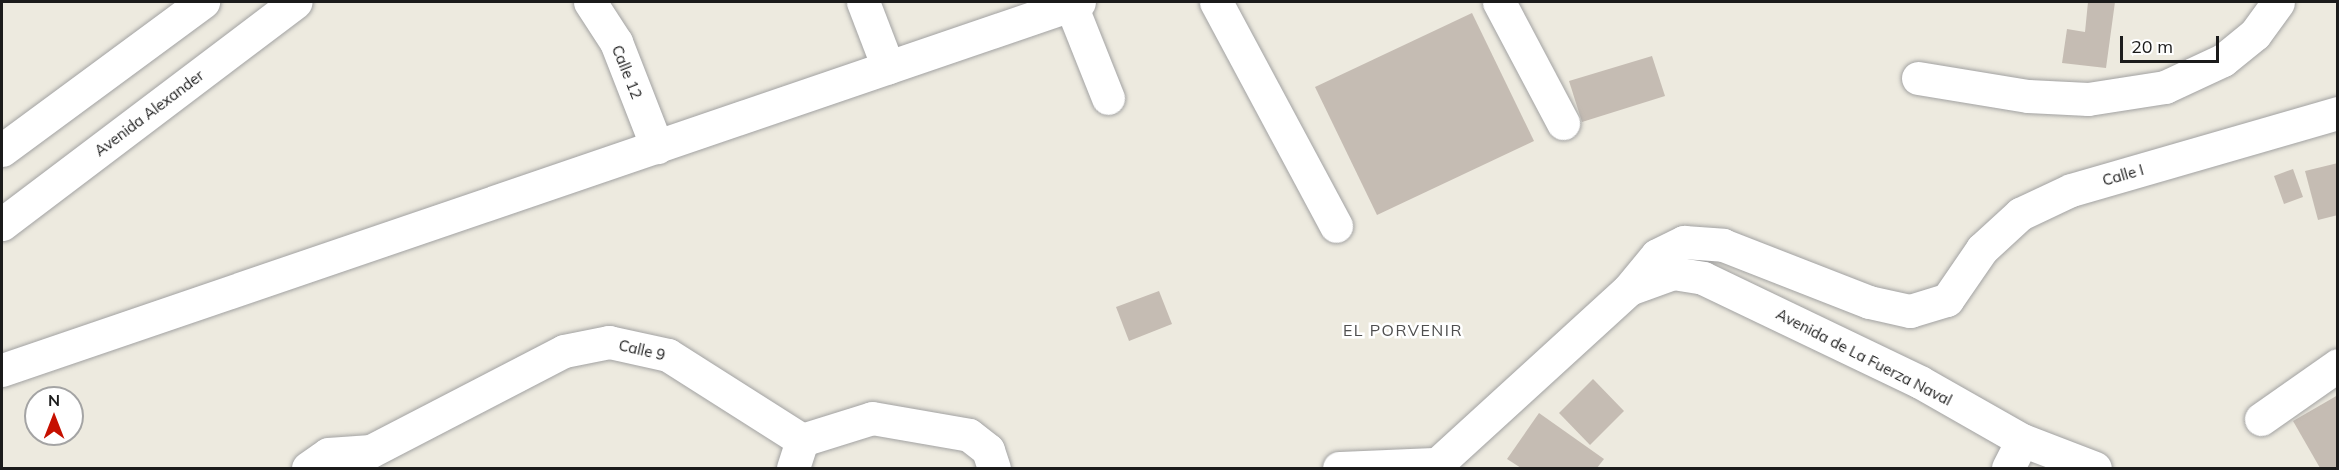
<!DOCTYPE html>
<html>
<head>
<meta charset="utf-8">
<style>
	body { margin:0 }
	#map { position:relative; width:2339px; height:470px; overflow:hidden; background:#edeadf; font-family:Mulish,sans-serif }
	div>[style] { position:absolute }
	.building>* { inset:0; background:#c5bcb3 }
	.roads { filter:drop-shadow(0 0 2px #a2a2a2) drop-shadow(0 0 2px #a2a2a2) }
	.minor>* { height:33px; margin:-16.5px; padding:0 16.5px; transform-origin:16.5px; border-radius:16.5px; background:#fff }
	span { translate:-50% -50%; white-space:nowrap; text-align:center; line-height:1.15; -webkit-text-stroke:5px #fff; paint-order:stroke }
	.street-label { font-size:15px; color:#1b1b1b }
	.neighbourhood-label { font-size:16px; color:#4e4e4e; letter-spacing:1.5px }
	.frame { position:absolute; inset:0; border:3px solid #1b1b1b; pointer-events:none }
	.north { position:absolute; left:24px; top:386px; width:60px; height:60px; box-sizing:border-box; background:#fff; border:2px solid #a4a4a4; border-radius:50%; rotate:0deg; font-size:16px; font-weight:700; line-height:24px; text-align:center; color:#1b1b1b }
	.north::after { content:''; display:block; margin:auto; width:21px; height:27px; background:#c61000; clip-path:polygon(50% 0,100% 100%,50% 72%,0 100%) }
	.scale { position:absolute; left:2120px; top:36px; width:99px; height:27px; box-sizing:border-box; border:3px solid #1b1b1b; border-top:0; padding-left:8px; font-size:18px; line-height:21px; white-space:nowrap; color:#1b1b1b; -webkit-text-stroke:4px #fff; paint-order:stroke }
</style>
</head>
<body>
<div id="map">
	<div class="building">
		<div style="clip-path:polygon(2088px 2px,2115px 2px,2106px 68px,2062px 63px,2067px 29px,2085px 32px)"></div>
		<div style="clip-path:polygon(1472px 13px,1534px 141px,1377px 215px,1315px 87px)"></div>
		<div style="clip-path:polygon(1652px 56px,1665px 96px,1582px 122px,1569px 81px)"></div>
		<div style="clip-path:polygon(2338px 163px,2338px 215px,2318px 220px,2305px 171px)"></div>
		<div style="clip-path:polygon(2293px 169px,2303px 197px,2284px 204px,2274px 176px)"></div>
		<div style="clip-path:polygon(1159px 291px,1172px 324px,1129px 341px,1116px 307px)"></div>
		<div style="clip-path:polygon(1593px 379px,1624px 411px,1590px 445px,1559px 413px)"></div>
		<div style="clip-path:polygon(2338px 395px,2338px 468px,2320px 468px,2293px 421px)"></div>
		<div style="clip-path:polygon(1539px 413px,1604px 459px,1597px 468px,1521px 468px,1507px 459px)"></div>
	</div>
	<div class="roads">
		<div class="minor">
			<div style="left:590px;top:2px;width:48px;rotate:57deg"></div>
			<div style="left:616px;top:42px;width:113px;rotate:68.7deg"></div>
			<div style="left:863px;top:2px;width:70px;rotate:69deg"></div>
			<div style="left:1216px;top:2px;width:254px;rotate:61.8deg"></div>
			<div style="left:1499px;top:2px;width:137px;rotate:62.1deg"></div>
			<div style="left:1071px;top:5px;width:100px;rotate:68.3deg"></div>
			<div style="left:1918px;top:78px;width:111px;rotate:9.3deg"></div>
			<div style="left:2028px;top:96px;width:60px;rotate:2.9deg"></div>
			<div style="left:2088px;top:99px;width:78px;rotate:-8.9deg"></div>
			<div style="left:2165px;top:87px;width:64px;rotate:-25deg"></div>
			<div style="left:2223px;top:60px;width:41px;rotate:-39.1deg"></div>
			<div style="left:2255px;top:34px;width:39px;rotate:-54deg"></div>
			<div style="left:2px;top:150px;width:250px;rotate:-36.4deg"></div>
			<div style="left:2px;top:224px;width:368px;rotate:-37.1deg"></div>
			<div style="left:1629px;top:289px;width:47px;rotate:-20deg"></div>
			<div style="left:1673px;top:273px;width:30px;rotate:9deg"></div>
			<div style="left:1703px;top:278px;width:241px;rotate:25.6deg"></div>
			<div style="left:1920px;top:382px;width:117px;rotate:29.6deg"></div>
			<div style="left:2022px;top:440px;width:78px;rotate:21deg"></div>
			<div style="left:2px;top:370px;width:1138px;rotate:-18.86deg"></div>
			<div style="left:2261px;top:419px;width:94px;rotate:-35deg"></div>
			<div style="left:308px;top:468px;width:24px;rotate:-35deg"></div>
			<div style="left:328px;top:454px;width:43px;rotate:-4deg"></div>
			<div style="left:371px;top:451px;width:217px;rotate:-27.4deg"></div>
			<div style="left:564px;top:351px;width:46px;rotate:-11.3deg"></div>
			<div style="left:609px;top:342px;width:60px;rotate:12.4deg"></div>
			<div style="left:668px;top:355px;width:159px;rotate:32.4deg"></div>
			<div style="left:802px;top:440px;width:73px;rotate:-17.4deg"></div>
			<div style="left:872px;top:418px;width:98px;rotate:9.9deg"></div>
			<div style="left:969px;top:435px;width:24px;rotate:38deg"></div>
			<div style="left:988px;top:450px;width:19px;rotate:72deg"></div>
			<div style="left:793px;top:468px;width:29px;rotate:-72deg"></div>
			<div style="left:1339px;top:468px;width:96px;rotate:-2.4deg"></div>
			<div style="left:1433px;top:468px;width:264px;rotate:-42.4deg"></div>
			<div style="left:1628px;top:290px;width:45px;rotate:-50.4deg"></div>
			<div style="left:1657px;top:255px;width:30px;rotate:-26deg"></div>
			<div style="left:1684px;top:242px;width:39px;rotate:4deg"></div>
			<div style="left:1723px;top:245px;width:157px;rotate:21.3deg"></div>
			<div style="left:1869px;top:302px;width:42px;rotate:12.4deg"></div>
			<div style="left:1910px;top:311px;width:39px;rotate:-17deg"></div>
			<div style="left:1947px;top:300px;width:62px;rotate:-55.5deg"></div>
			<div style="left:1982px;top:249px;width:52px;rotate:-42.6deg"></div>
			<div style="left:2020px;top:214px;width:56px;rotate:-25.2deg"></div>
			<div style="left:2071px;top:190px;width:278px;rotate:-16.1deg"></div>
			<div style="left:2008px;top:468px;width:31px;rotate:-63deg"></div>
		</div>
	</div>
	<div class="street-label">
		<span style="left:627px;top:72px;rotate:68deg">Calle 12</span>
		<span style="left:149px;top:113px;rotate:-37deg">Avenida Alexander</span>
		<span style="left:2123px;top:175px;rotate:-16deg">Calle I</span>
		<span style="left:642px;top:350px;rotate:13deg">Calle 9</span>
		<span style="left:1864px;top:357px;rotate:27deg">Avenida de La Fuerza Naval</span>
	</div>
	<div class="neighbourhood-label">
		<span style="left:1403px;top:330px">EL PORVENIR</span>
	</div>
	<div class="frame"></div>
	<div class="north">N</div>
	<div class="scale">20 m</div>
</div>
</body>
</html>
